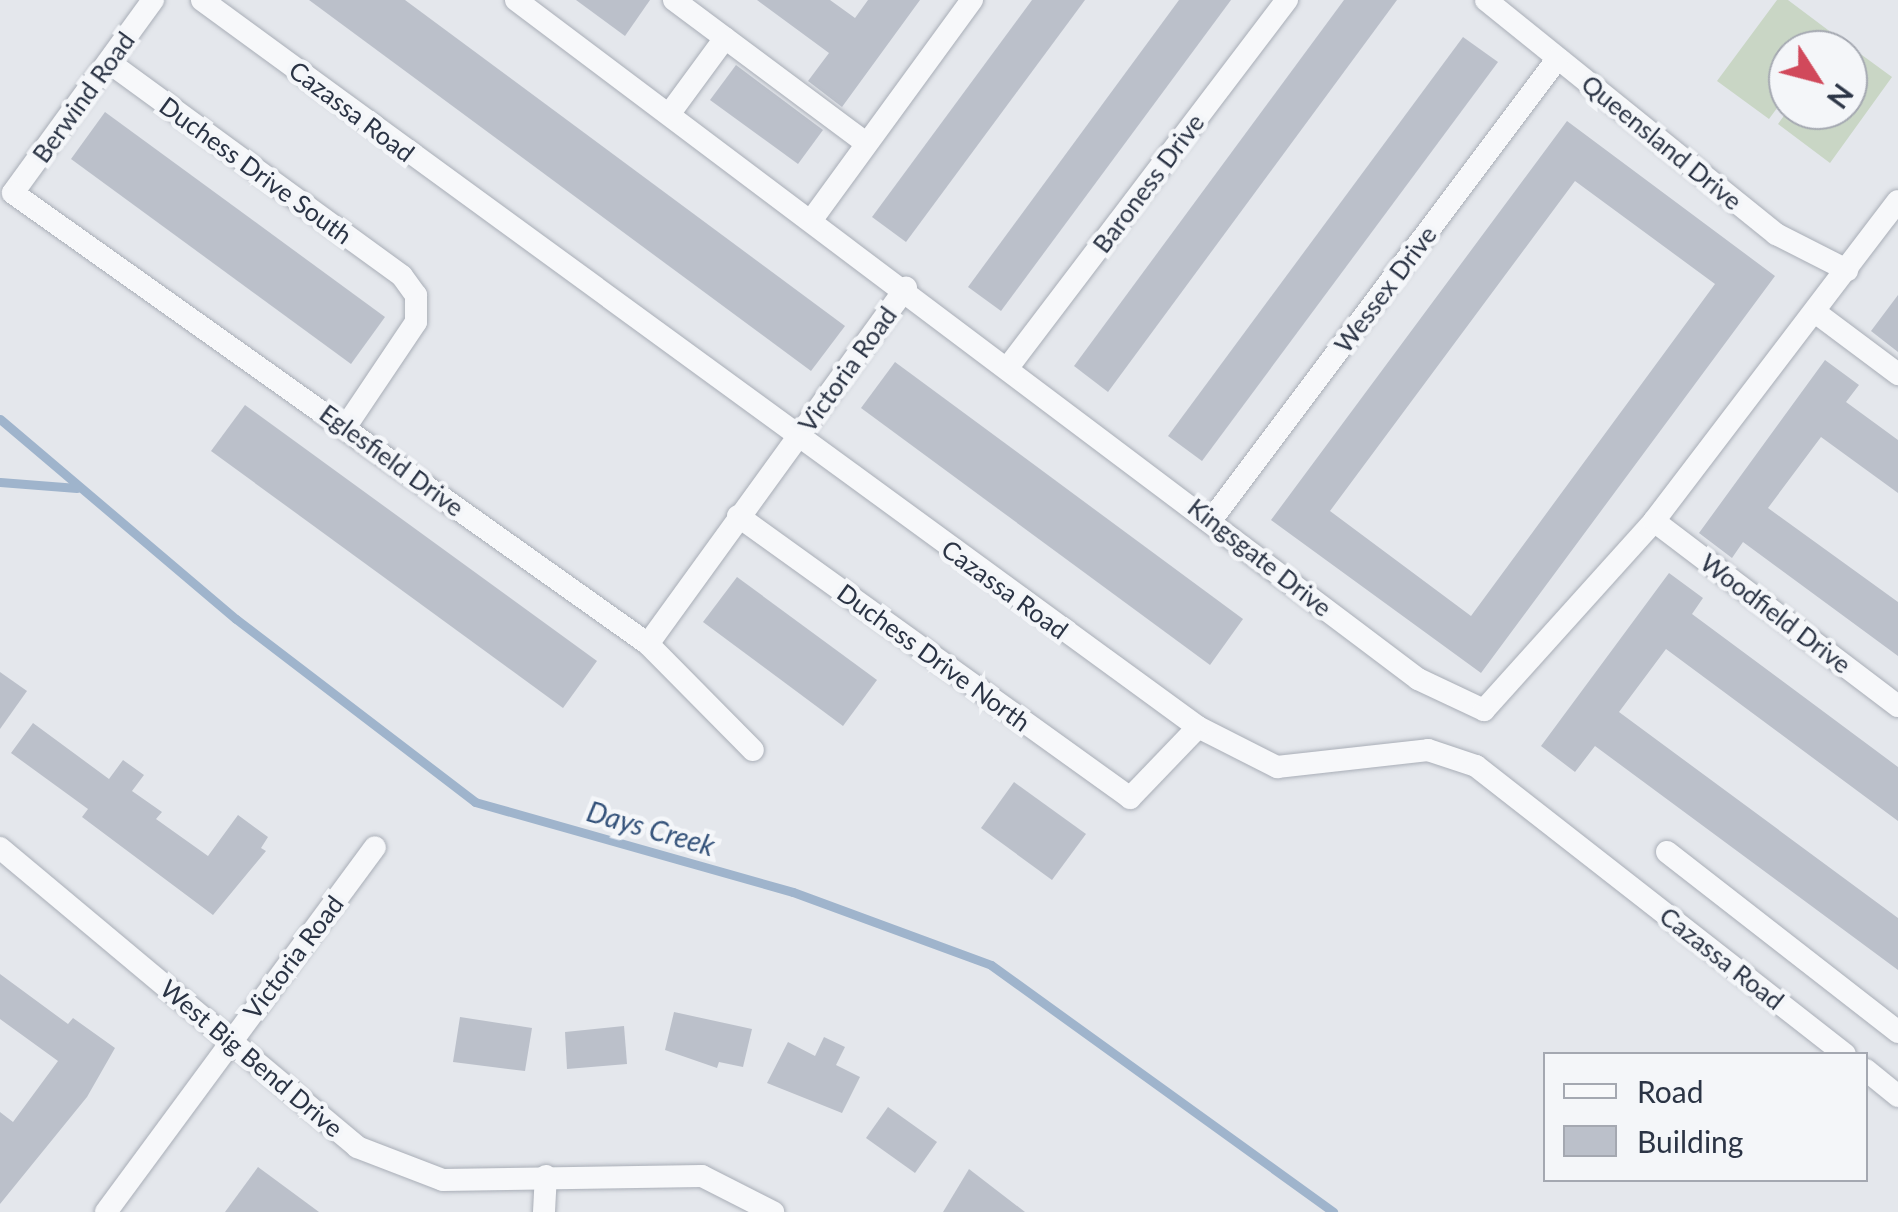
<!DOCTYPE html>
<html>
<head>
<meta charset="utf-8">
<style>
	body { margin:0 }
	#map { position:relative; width:1898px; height:1212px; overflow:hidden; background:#e4e7ec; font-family:Lato,sans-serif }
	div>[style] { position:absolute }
	.green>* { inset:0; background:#c9d6c5 }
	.stream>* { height:9px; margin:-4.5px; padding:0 4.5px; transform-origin:4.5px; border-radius:4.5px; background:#9fb4cc }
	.building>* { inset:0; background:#bbc0ca }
	.roads { filter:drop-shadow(0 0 2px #a9aeb7) drop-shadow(0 0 2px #a9aeb7) }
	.minor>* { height:22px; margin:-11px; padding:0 11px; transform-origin:11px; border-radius:11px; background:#f7f8fa }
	span { translate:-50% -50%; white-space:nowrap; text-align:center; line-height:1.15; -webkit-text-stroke:9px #f4f6f9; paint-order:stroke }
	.street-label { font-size:25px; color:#2b3445 }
	.water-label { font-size:28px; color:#34527a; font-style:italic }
	.legend { position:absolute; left:1543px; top:1052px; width:325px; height:130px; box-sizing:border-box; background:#f4f6f9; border:2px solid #a4a8b1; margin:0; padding:12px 18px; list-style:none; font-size:30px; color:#2b3445 }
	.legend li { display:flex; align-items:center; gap:20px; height:50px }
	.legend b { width:50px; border:2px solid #a4a8b1 }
	.north { position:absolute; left:1768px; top:30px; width:100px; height:100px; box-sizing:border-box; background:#f4f6f9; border:2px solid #a4a8b1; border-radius:50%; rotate:126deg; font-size:28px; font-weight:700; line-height:40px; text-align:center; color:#2b3445 }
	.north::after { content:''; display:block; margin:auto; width:35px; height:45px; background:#d1495b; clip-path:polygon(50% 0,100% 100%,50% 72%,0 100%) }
</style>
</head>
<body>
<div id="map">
	<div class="green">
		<div style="clip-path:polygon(1777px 0,1788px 0,1832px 33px,1820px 50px,1788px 50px,1788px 93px,1769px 119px,1717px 81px)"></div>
		<div style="clip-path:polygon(1840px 39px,1892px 77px,1830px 163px,1778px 124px,1788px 110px,1848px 110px,1848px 50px,1832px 50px)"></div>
	</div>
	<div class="stream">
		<div style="left:0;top:419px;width:309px;rotate:40.3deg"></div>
		<div style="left:236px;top:619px;width:301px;rotate:37.4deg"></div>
		<div style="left:475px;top:802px;width:330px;rotate:15.8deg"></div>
		<div style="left:793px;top:892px;width:211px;rotate:20.2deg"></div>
		<div style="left:991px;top:965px;width:422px;rotate:35.8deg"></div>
		<div style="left:0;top:482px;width:77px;rotate:4.5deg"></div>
	</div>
	<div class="building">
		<div style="clip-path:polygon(309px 0,405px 0,845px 326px,811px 371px)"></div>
		<div style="clip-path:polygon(576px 0,650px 0,625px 36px)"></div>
		<div style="clip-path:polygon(757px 0,830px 0,855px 18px,868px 0,920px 0,842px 107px,808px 81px,829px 53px)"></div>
		<div style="clip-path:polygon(1032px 0,1085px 0,906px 242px,872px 217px)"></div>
		<div style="clip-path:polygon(1179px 0,1231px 0,1001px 311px,968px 287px)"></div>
		<div style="clip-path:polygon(1344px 0,1397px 0,1108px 392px,1074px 366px)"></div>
		<div style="clip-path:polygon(1463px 37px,1498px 62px,1202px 461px,1168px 436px)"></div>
		<div style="clip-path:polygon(736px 65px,823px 130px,798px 164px,710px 100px)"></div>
		<div style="clip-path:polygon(105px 112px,385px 317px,351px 364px,71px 159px)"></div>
		<div style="clip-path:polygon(evenodd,1567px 121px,1775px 276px,1481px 673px,1271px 520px,1567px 121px,1575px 181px,1715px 284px,1471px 616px,1330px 511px,1575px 181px)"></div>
		<div style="clip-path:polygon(1898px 295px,1898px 352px,1871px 331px)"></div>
		<div style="clip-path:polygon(1825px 360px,1859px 385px,1846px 402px,1898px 440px,1898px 493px,1821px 437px,1768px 508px,1898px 602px,1898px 656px,1743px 542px,1732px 558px,1699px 533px)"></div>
		<div style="clip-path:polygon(895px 362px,1243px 619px,1210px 665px,861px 408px)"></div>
		<div style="clip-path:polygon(245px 405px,597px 661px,563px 708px,211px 451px)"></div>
		<div style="clip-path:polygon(1669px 573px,1703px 598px,1692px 614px,1898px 767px,1898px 821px,1666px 649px,1619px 712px,1898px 918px,1898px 970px,1595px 746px,1575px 772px,1541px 746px)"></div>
		<div style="clip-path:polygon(737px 577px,877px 680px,843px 726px,703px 622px)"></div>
		<div style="clip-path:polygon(0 672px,27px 691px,0 729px)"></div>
		<div style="clip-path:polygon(33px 723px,109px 779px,123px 760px,144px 775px,132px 791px,162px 812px,156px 819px,208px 856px,238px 815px,268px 837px,261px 848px,266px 851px,213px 915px,82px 817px,88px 809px,11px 753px)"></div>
		<div style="clip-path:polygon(1014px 782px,1086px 834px,1052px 880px,981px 828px)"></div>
		<div style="clip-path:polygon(0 974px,68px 1024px,73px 1018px,115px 1048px,87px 1097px,0 1204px,0 1112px,13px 1122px,58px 1061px,0 1019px)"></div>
		<div style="clip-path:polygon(674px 1012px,752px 1029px,743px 1067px,719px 1062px,717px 1068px,665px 1050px)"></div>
		<div style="clip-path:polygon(460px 1017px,532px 1028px,525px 1071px,453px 1062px)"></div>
		<div style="clip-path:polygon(624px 1026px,627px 1064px,567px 1069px,565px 1032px)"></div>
		<div style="clip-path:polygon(824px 1037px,845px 1047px,836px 1065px,860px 1077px,842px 1113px,767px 1083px,788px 1042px,815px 1056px)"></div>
		<div style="clip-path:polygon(888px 1107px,937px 1142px,915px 1173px,866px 1138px)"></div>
		<div style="clip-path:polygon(258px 1167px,319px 1212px,225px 1212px)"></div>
		<div style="clip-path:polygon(969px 1169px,1025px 1212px,943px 1212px)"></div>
	</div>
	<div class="roads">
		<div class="minor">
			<div style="left:153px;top:0;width:238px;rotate:126deg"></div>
			<div style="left:13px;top:193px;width:779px;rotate:35.38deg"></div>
			<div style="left:648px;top:644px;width:149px;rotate:45.3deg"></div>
			<div style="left:202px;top:0;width:1233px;rotate:36.13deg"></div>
			<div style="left:1198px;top:727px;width:89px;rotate:26.9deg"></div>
			<div style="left:1277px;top:767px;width:152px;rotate:-6.4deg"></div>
			<div style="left:1428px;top:750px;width:51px;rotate:18.4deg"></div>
			<div style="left:1476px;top:766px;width:468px;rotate:38deg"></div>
			<div style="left:516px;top:0;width:1129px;rotate:36.97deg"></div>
			<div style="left:1418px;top:679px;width:73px;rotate:25.2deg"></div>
			<div style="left:1484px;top:710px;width:254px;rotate:-48deg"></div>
			<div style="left:1654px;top:521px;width:402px;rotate:-52.7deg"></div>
			<div style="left:674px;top:0;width:239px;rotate:36.7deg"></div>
			<div style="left:1486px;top:0;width:373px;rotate:38.9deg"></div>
			<div style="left:1776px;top:234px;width:80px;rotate:26.9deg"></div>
			<div style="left:110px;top:63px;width:361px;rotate:36.1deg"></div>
			<div style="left:402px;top:276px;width:24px;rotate:54deg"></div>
			<div style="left:416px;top:295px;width:27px;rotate:90deg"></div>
			<div style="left:416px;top:322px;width:125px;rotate:123.9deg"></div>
			<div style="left:670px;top:113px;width:93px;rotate:-53.7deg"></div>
			<div style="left:813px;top:218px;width:270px;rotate:-53.9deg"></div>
			<div style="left:1815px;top:312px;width:104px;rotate:36.8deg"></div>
			<div style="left:1009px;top:366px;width:460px;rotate:-52.8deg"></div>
			<div style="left:738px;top:516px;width:483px;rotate:35.7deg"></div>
			<div style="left:1130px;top:798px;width:98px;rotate:-46.2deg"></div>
			<div style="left:1212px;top:519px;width:576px;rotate:-53.11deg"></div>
			<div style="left:1654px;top:521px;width:306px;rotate:37.2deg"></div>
			<div style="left:648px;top:644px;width:440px;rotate:-54.1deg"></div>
			<div style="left:0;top:848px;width:466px;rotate:39.9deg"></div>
			<div style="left:357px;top:1147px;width:92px;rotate:21deg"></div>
			<div style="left:443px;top:1180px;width:259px;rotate:-0.9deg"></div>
			<div style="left:702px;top:1176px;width:80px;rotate:26.9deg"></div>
			<div style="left:1667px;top:852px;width:293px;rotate:37.9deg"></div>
			<div style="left:1866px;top:1070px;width:41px;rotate:39.1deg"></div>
			<div style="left:106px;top:1212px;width:453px;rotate:-53.6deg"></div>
			<div style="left:544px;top:1212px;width:36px;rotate:-87deg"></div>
		</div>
	</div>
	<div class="street-label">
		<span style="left:83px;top:97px;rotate:-54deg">Berwind Road</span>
		<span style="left:352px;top:111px;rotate:37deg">Cazassa Road</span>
		<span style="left:1662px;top:142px;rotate:39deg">Queensland Drive</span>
		<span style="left:256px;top:170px;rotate:36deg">Duchess Drive South</span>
		<span style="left:1148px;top:183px;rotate:-53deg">Baroness Drive</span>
		<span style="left:1385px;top:289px;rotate:-53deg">Wessex Drive</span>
		<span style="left:847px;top:369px;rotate:-54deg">Victoria Road</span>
		<span style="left:392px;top:460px;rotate:36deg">Eglesfield Drive</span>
		<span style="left:1260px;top:557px;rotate:38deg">Kingsgate Drive</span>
		<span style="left:1005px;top:589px;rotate:36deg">Cazassa Road</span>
		<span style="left:1776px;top:613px;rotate:37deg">Woodfield Drive</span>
		<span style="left:934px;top:657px;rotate:36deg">Duchess Drive North</span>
		<span style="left:293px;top:957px;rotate:-53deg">Victoria Road</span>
		<span style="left:1722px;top:958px;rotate:38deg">Cazassa Road</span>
		<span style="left:252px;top:1058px;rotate:40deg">West Big Bend Drive</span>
	</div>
	<div class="water-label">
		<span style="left:651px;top:828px;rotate:16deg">Days Creek</span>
	</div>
	<ul class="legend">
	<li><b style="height:12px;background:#f7f8fa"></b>Road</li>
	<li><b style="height:28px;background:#bbc0ca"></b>Building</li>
	</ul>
	<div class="north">N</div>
</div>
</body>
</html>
